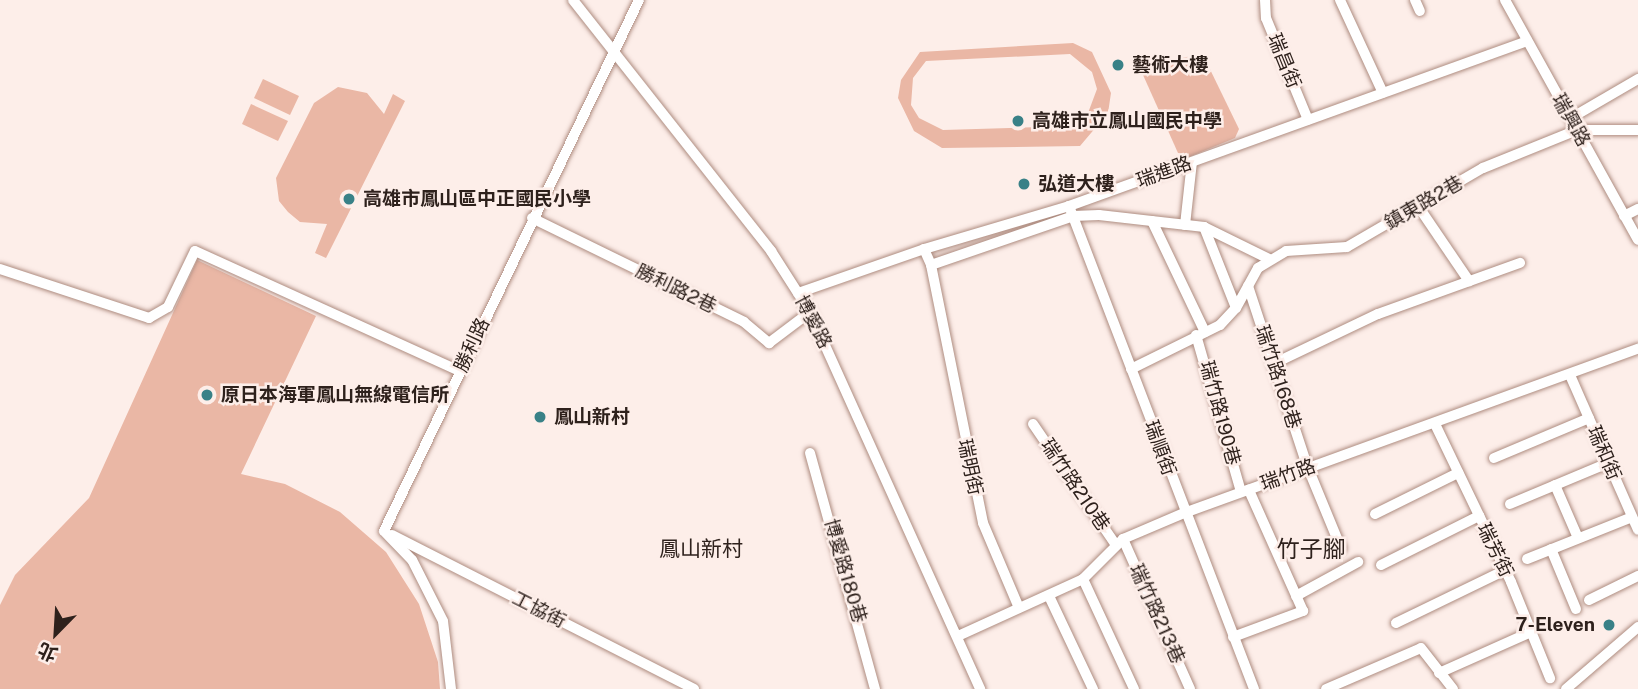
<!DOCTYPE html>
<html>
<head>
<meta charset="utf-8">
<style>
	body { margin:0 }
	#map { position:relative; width:1638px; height:689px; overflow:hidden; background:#fdeee9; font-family:"Public Sans","Noto Sans TC",sans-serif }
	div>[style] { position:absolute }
	.green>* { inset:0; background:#eab7a5 }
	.roads { filter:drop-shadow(0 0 2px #ae8c80) drop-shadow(0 0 2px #ae8c80) }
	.minor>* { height:10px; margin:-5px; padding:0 5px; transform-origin:5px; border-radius:5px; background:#fff }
	.dots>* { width:19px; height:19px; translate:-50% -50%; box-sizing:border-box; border:4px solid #fdeee9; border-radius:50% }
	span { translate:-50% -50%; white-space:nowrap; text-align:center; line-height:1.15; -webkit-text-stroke:5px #fdeee9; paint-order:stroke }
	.street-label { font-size:19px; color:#2e211c }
	.poi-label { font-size:19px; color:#2e211c; font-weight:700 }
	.left { translate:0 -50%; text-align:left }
	.right { translate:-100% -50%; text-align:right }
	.neighbourhood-label { font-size:21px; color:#2e211c }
	.quarter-label { font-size:23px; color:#2e211c }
	.north { position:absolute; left:21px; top:598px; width:70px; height:70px; -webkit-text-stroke:5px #fdeee9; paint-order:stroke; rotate:204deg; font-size:19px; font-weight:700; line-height:28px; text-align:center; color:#2e211c }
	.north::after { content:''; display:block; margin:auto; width:24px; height:32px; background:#2e211c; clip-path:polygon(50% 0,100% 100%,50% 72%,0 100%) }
</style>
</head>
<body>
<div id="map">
	<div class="green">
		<div style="clip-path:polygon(evenodd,1073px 43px,1092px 52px,1111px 93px,1108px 113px,1080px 146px,942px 148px,914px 131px,898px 98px,901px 80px,920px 52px,1073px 43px,1070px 54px,1092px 72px,1097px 89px,1088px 113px,1073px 126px,943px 130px,919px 118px,911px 105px,913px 78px,926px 61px,1070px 54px)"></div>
		<div style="clip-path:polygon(1197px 55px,1204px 57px,1239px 129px,1235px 138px,1189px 157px,1178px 153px,1139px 66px)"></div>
		<div style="clip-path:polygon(263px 79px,299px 96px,290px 115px,254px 98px)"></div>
		<div style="clip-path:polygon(338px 87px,367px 93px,384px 114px,393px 94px,405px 101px,326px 258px,315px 253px,327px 224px,300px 222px,288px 212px,279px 201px,276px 178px,314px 103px)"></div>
		<div style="clip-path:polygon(251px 104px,288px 121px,278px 141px,242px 124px)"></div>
		<div style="clip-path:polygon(197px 260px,316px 316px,241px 474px,285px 484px,340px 512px,386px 552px,419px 604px,438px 662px,440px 689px,0 689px,0 605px,15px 575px,89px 498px)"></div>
	</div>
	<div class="roads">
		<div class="minor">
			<div style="left:573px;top:0;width:320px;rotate:51.7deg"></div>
			<div style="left:771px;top:251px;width:72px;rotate:57.4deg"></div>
			<div style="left:810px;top:312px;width:414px;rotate:65.7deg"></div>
			<div style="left:1265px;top:0;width:18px;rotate:87deg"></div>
			<div style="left:1266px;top:18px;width:110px;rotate:67.6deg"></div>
			<div style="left:1340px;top:0;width:102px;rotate:65.2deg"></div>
			<div style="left:1415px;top:0;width:12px;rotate:66deg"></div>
			<div style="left:1505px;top:0;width:274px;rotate:61deg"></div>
			<div style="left:1571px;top:118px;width:78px;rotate:-30.2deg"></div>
			<div style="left:1069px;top:206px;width:517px;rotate:69.04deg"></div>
			<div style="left:1418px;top:206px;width:91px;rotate:55.8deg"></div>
			<div style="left:1624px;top:216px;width:16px;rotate:-27deg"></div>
			<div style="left:532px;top:218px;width:236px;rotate:26.1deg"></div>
			<div style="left:744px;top:322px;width:33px;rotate:40deg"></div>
			<div style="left:769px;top:343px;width:51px;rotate:-37.1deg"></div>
			<div style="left:1152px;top:221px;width:123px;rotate:64.5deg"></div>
			<div style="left:1185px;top:225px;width:63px;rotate:-83.7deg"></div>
			<div style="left:1204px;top:227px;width:87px;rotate:68.4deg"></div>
			<div style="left:924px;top:249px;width:17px;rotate:66deg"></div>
			<div style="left:931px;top:265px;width:263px;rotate:78.6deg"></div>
			<div style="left:983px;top:523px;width:92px;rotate:67deg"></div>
			<div style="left:931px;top:265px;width:150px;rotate:-19deg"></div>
			<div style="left:1073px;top:216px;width:26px;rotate:-2deg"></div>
			<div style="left:1099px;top:215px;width:106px;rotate:6.5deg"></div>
			<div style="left:1204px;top:227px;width:72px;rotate:26.2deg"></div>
			<div style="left:0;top:269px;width:157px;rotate:18.2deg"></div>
			<div style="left:149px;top:318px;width:22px;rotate:-30deg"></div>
			<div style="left:168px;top:307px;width:62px;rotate:-64.3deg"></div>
			<div style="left:195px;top:251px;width:291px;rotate:24.4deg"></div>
			<div style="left:1248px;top:286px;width:192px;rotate:71.8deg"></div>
			<div style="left:1308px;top:468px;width:87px;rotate:67.6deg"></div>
			<div style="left:798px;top:293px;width:133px;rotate:-19.2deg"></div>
			<div style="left:924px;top:249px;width:151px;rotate:-16.5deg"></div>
			<div style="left:1069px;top:206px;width:487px;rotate:-19.8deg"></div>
			<div style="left:1196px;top:335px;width:163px;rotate:74deg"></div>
			<div style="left:1273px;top:364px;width:116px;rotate:-25.5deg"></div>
			<div style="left:1378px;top:314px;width:151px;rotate:-19.8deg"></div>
			<div style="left:1131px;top:369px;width:99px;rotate:-26.3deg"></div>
			<div style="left:1220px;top:325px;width:23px;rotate:-47deg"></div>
			<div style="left:1236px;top:308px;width:46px;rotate:-61.2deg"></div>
			<div style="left:1258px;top:268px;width:33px;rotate:-31deg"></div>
			<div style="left:1286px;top:251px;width:61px;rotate:-3.8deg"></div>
			<div style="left:1347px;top:247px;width:157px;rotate:-30.2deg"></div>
			<div style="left:1483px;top:168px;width:101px;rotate:-22deg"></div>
			<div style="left:1577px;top:130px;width:61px"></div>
			<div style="left:1570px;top:375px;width:169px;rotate:66.3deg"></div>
			<div style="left:1033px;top:424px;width:147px;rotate:55.6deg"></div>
			<div style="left:1435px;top:424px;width:175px;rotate:64.3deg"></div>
			<div style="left:1511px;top:582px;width:104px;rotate:67.9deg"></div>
			<div style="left:810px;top:453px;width:245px;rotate:74.6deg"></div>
			<div style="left:1494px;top:458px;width:103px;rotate:-22.8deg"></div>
			<div style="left:1555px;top:485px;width:58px;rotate:66.5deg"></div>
			<div style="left:1510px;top:504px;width:106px;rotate:-22.7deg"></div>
			<div style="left:1375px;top:514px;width:93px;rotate:-26.3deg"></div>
			<div style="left:392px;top:535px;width:339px;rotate:27deg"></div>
			<div style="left:1123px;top:539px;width:164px;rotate:65.9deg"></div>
			<div style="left:1551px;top:549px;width:65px;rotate:67.4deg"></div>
			<div style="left:1527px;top:559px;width:113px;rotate:-21.8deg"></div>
			<div style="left:1381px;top:565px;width:110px;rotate:-26.6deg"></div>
			<div style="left:1083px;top:579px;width:121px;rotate:65.1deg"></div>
			<div style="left:1049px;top:596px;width:103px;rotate:64.7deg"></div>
			<div style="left:1296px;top:596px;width:71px;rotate:-28.7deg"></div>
			<div style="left:1589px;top:600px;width:55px;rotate:-26.1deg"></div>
			<div style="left:1396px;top:623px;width:121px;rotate:-25.9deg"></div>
			<div style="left:958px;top:636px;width:137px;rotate:-24.5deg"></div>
			<div style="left:1083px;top:579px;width:57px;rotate:-45deg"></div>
			<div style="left:1123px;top:539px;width:66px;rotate:-23.1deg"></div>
			<div style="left:1184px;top:513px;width:483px;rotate:-19.9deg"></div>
			<div style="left:1233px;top:637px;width:75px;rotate:-20.4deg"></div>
			<div style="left:1303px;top:611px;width:133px;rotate:-114.1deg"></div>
			<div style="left:1439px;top:673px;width:101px;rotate:-24deg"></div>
			<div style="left:451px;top:689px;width:68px;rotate:-96.7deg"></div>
			<div style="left:443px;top:621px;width:68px;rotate:-116.9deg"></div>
			<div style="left:412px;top:560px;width:40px;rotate:-134deg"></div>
			<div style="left:384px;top:531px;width:589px;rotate:-64.35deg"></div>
			<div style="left:1326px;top:689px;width:103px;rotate:-23.3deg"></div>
			<div style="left:1421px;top:648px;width:52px;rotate:52deg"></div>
			<div style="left:1566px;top:689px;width:95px;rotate:-40.7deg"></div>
		</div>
	</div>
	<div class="dots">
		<div style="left:1118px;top:65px;background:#398187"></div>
		<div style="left:1018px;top:121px;background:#398187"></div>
		<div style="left:1024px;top:184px;background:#398187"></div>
		<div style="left:349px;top:199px;background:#398187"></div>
		<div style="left:207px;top:395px;background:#398187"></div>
		<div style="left:540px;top:417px;background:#398187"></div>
		<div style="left:1609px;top:625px;background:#398187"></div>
	</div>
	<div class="street-label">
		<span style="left:1284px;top:61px;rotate:68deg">瑞昌街</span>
		<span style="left:1571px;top:120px;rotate:61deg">瑞興路</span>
		<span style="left:1164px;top:172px;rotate:-20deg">瑞進路</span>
		<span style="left:1424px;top:203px;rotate:-30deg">鎮東路2巷</span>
		<span style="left:676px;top:289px;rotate:26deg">勝利路2巷</span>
		<span style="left:813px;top:322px;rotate:62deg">博愛路</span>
		<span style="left:472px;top:345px;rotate:-65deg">勝利路</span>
		<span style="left:1278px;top:377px;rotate:72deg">瑞竹路168巷</span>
		<span style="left:1220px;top:413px;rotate:75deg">瑞竹路190巷</span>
		<span style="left:1160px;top:448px;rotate:70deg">瑞順街</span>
		<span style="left:1604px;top:453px;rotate:67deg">瑞和街</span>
		<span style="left:970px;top:467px;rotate:78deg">瑞明街</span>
		<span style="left:1288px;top:475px;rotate:-20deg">瑞竹路</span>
		<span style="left:1075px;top:485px;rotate:56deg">瑞竹路210巷</span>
		<span style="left:1495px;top:550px;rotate:64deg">瑞芳街</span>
		<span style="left:845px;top:571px;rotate:74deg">博愛路180巷</span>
		<span style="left:539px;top:610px;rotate:27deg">工協街</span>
		<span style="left:1157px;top:614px;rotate:66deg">瑞竹路213巷</span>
	</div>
	<div class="poi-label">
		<span class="left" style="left:1132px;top:65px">藝術大樓</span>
		<span class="left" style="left:1032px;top:121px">高雄市立鳳山國民中學</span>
		<span class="left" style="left:1038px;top:184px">弘道大樓</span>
		<span class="left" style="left:363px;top:199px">高雄市鳳山區中正國民小學</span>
		<span class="left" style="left:221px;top:395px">原日本海軍鳳山無線電信所</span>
		<span class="left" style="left:554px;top:417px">鳳山新村</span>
		<span class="right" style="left:1595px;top:625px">7-Eleven</span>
	</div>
	<div class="neighbourhood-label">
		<span style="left:701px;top:549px">鳳山新村</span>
	</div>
	<div class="quarter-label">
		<span style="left:1311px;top:549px">竹子腳</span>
	</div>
	<div class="north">北</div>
</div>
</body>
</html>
